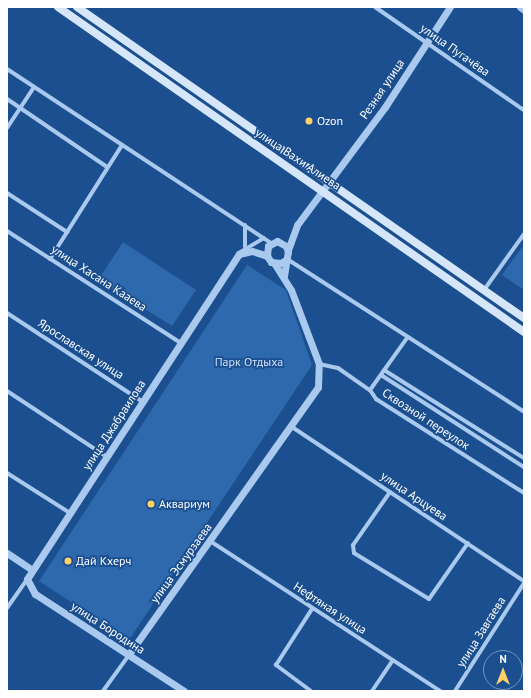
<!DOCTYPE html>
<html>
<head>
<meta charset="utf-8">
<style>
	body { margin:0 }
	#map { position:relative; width:531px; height:698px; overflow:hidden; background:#1b4f8f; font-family:"PT Sans",sans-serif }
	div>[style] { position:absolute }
	.green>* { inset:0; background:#2e69ad }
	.minor>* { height:4px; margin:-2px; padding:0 2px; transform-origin:2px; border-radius:2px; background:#a9c9ee }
	.tertiary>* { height:7px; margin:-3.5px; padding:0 3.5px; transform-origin:3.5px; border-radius:3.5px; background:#a9c9ee }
	.secondary>* { height:8px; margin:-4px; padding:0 4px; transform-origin:4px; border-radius:4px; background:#d6e6fa }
	.dots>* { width:11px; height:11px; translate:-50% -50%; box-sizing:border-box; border:2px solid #1b4f8f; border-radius:50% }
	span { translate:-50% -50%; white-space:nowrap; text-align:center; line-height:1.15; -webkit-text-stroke:3.5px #1b4f8f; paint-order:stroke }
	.street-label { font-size:12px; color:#fff }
	.poi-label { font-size:12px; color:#fff }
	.left { translate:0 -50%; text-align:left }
	.park-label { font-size:12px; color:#cfe3fa }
	.frame { position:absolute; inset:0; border:8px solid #fff; pointer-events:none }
	.north { position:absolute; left:483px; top:650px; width:40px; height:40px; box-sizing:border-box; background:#1b4f8f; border:1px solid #7695bc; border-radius:50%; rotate:0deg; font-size:11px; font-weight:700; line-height:16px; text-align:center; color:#fff }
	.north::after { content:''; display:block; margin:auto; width:14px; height:18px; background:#ffd166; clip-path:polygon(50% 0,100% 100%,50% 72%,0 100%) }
</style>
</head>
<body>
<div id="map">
	<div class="green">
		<div style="clip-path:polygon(123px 242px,196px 290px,172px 326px,98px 280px)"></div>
		<div style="clip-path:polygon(522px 247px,524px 248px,524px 290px,502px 275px)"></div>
		<div style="clip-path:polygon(247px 265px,286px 290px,312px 365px,129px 640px,39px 581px)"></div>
	</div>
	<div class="minor">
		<div style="left:375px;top:7px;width:181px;rotate:34.7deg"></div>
		<div style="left:7px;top:69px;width:316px;rotate:33.4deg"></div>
		<div style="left:7px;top:99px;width:121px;rotate:34.2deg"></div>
		<div style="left:7px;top:128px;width:49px;rotate:-56.6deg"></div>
		<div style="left:7px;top:193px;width:72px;rotate:33deg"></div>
		<div style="left:245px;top:225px;width:22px;rotate:90deg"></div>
		<div style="left:7px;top:231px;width:205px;rotate:32.8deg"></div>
		<div style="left:239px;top:253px;width:29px;rotate:-31deg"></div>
		<div style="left:50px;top:259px;width:135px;rotate:-57.7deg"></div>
		<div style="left:287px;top:259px;width:282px;rotate:32.8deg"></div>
		<div style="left:484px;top:290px;width:69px;rotate:-54.5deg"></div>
		<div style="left:7px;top:313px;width:163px;rotate:33.2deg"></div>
		<div style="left:319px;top:364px;width:19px;rotate:12deg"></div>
		<div style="left:338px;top:368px;width:39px;rotate:35deg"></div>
		<div style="left:370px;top:390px;width:11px;rotate:56deg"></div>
		<div style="left:376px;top:399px;width:175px;rotate:32.4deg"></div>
		<div style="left:384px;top:370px;width:165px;rotate:32.2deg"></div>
		<div style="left:381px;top:375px;width:170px;rotate:32.8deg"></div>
		<div style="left:370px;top:390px;width:64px;rotate:-54.6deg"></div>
		<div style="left:7px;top:391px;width:120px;rotate:33.4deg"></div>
		<div style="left:292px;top:427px;width:278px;rotate:33.6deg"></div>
		<div style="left:7px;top:473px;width:75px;rotate:32.4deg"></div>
		<div style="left:390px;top:492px;width:65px;rotate:124.9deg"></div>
		<div style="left:353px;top:545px;width:8px;rotate:83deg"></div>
		<div style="left:354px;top:553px;width:88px;rotate:31.5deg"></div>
		<div style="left:429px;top:599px;width:68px;rotate:-55.1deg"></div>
		<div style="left:210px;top:541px;width:275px;rotate:33.1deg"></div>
		<div style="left:7px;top:608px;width:35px;rotate:-55deg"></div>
		<div style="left:103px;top:691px;width:44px;rotate:-54.2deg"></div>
		<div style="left:311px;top:691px;width:44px;rotate:-143.4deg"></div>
		<div style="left:276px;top:665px;width:67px;rotate:-57.3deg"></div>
		<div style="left:372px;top:691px;width:37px;rotate:-56deg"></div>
		<div style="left:455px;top:691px;width:128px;rotate:-57.4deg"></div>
	</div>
	<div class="tertiary">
		<div style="left:520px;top:7px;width:5px;rotate:37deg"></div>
		<div style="left:288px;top:250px;width:27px;rotate:-70deg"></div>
		<div style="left:297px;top:225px;width:147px;rotate:-53.3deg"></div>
		<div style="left:385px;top:107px;width:119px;rotate:-57deg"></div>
		<div style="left:284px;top:276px;width:24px;rotate:-81deg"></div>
		<div style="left:288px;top:252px;width:6px;rotate:-108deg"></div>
		<div style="left:286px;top:246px;width:10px;rotate:-151deg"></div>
		<div style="left:277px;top:241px;width:10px;rotate:151deg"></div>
		<div style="left:268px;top:246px;width:10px;rotate:96deg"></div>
		<div style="left:267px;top:256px;width:7px;rotate:56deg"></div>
		<div style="left:271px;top:262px;width:10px;rotate:6deg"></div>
		<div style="left:281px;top:263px;width:7px;rotate:-34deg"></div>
		<div style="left:7px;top:553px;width:29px;rotate:34deg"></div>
		<div style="left:129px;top:654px;width:327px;rotate:-54.7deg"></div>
		<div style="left:318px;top:387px;width:23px;rotate:-88deg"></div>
		<div style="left:319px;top:364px;width:79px;rotate:-110.7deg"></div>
		<div style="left:291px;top:290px;width:32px;rotate:-122deg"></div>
		<div style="left:184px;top:691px;width:178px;rotate:-146.9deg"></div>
		<div style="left:35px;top:594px;width:17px;rotate:-118deg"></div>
		<div style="left:27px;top:579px;width:388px;rotate:-56.9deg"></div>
		<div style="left:239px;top:254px;width:13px;rotate:-13deg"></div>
		<div style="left:252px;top:251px;width:16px;rotate:18deg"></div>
	</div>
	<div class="secondary">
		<div style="left:58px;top:7px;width:568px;rotate:34.89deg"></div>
		<div style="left:77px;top:7px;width:545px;rotate:34.83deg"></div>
	</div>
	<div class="dots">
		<div style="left:309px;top:121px;background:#ffd166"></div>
		<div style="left:151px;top:504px;background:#ffd166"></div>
		<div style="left:68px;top:561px;background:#ffd166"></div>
	</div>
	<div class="street-label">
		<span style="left:455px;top:50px;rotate:35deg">улица Пугачёва</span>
		<span style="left:382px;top:89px;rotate:-56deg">Резная улица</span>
		<span style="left:298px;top:159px;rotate:34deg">улица Вахи Алиева</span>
		<span style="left:99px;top:278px;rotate:33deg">улица Хасана Кааева</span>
		<span style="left:81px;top:349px;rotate:33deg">Ярославская улица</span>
		<span style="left:426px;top:419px;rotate:33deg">Сквозной переулок</span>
		<span style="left:114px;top:425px;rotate:-57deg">улица Джабраилова</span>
		<span style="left:414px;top:496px;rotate:34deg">улица Арцуева</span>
		<span style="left:181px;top:563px;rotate:-54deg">улица Эсмурзаева</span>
		<span style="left:330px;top:608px;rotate:33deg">Нефтяная улица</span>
		<span style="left:108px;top:628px;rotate:33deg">улица Бородина</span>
		<span style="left:481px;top:632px;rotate:-58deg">улица Завгаева</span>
	</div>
	<div class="poi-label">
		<span class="left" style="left:317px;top:121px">Ozon</span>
		<span class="left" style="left:159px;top:504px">Аквариум</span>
		<span class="left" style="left:76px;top:561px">Дай Кхерч</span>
	</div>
	<div class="park-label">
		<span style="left:249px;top:362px">Парк Отдыха</span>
	</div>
	<div class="frame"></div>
	<div class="north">N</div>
</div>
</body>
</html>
